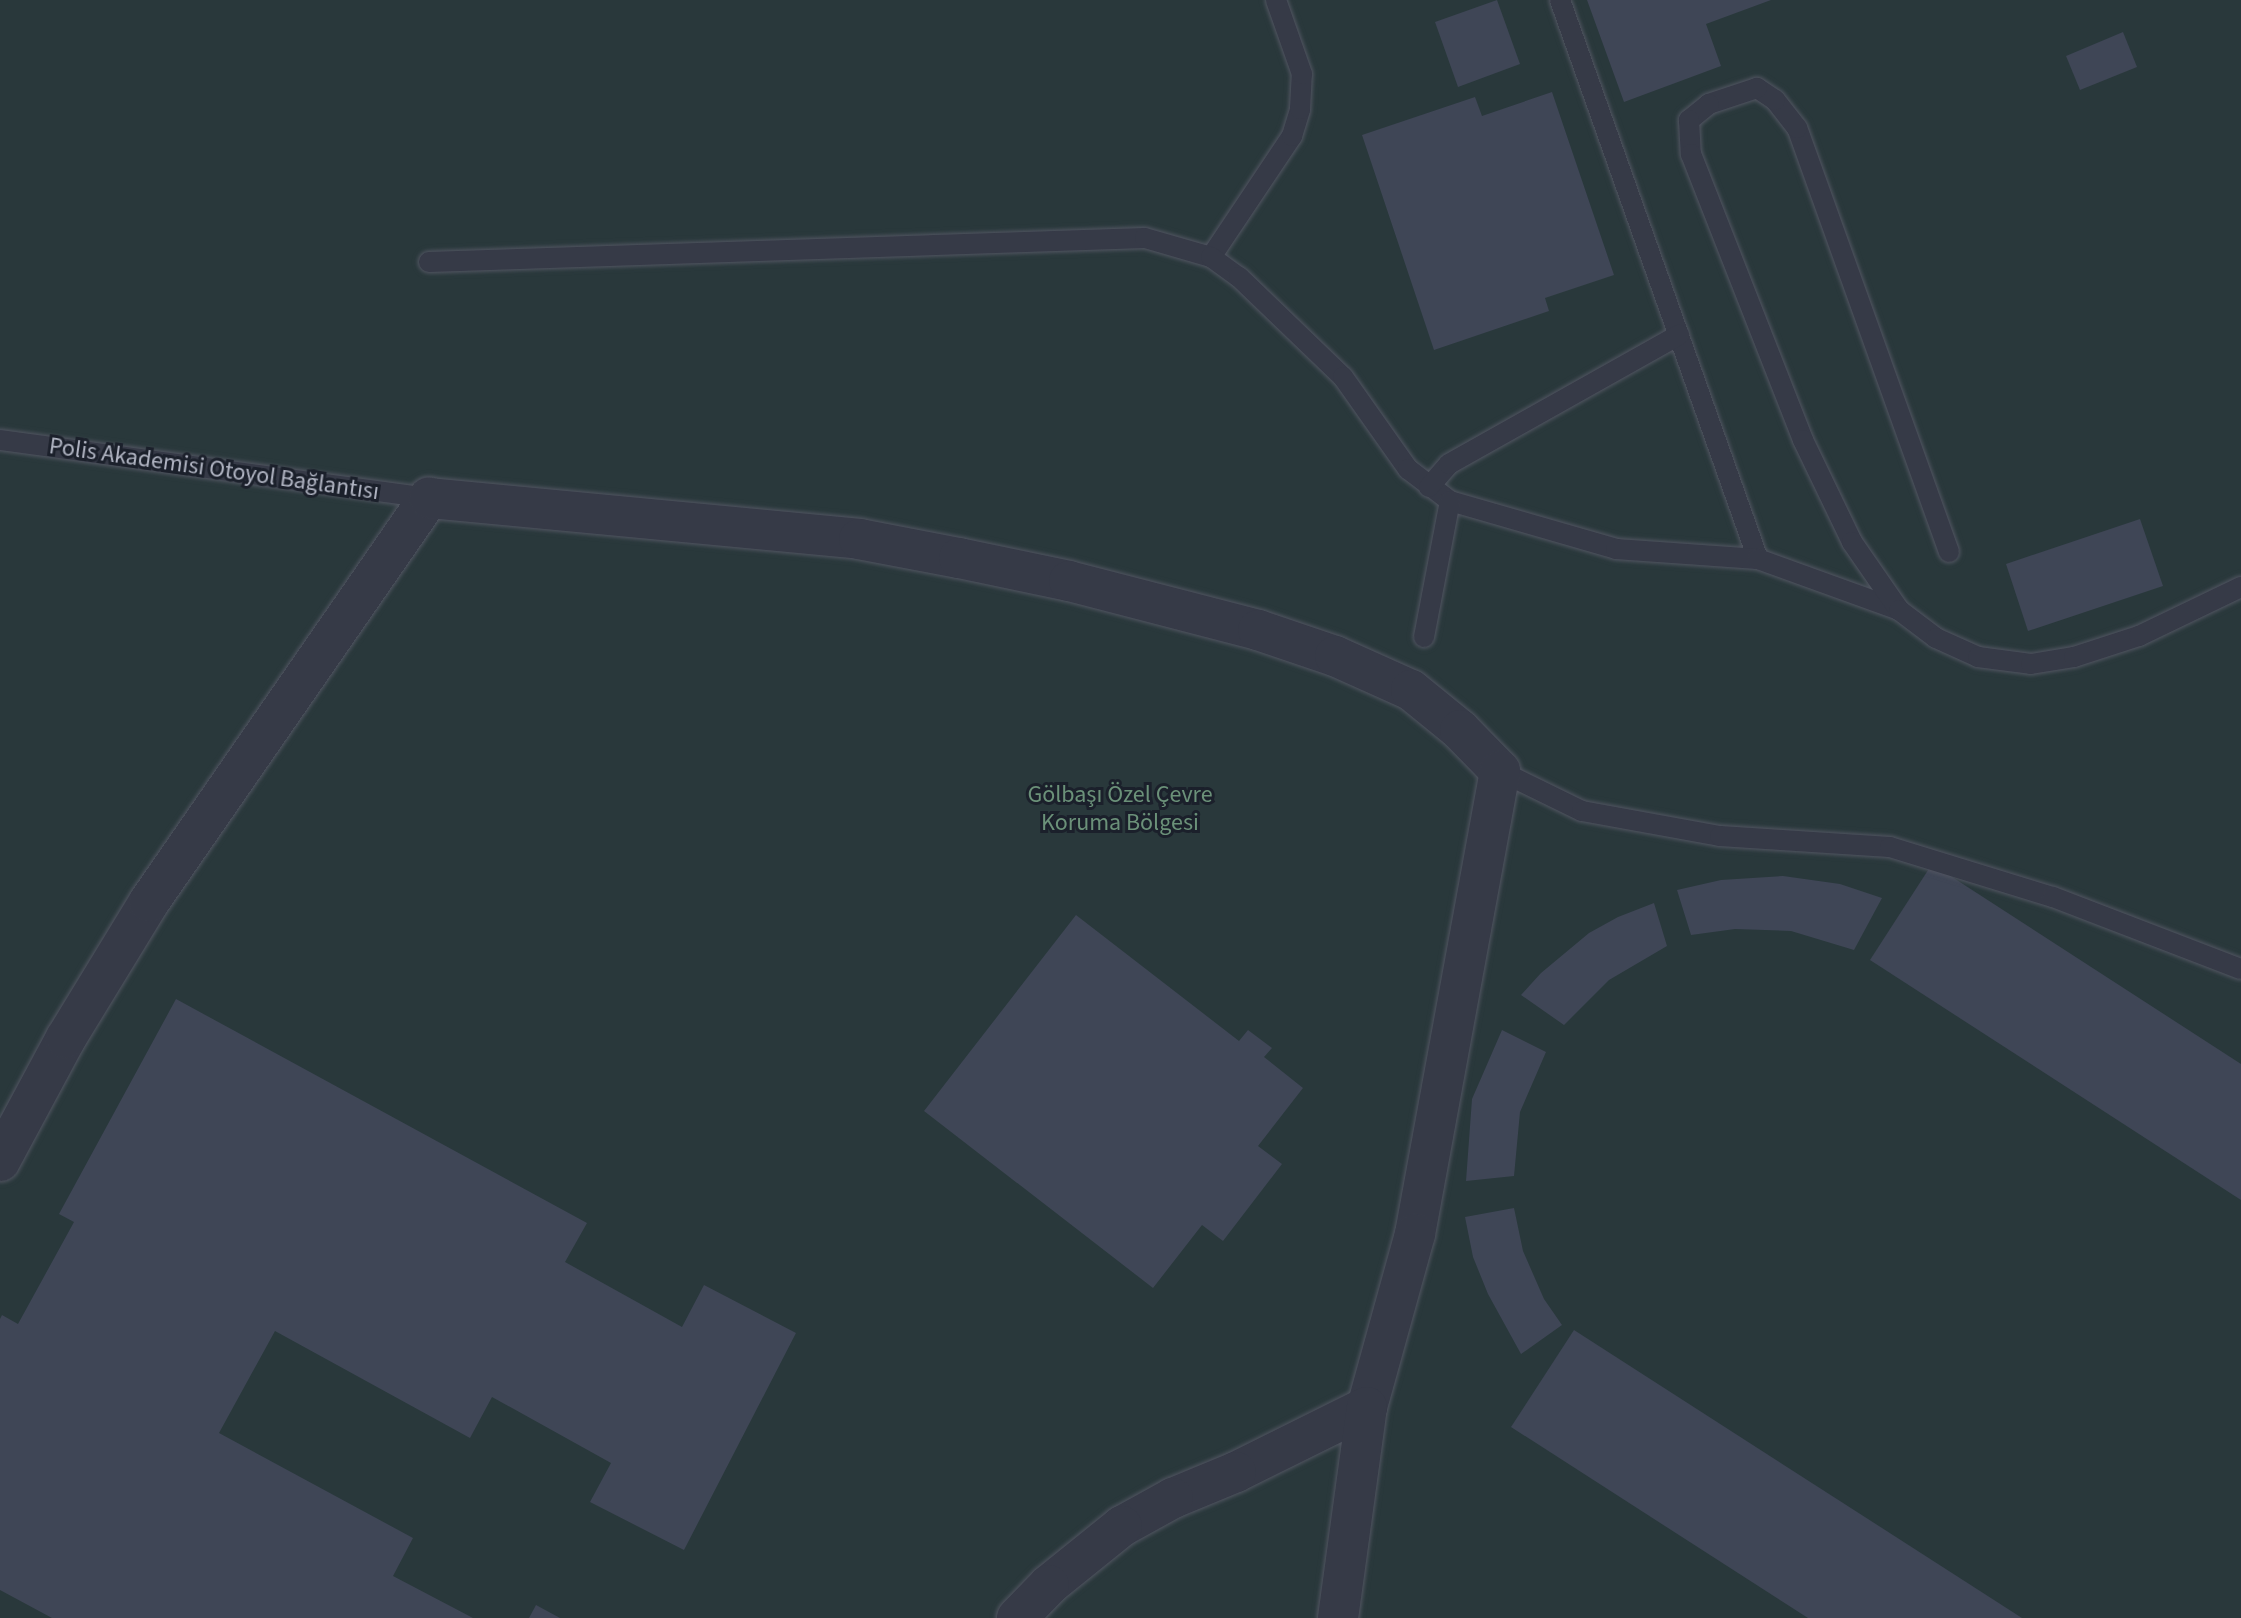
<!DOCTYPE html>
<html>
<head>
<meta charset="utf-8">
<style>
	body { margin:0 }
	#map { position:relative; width:2241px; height:1618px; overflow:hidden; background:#232836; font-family:"Source Sans 3",sans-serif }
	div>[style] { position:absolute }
	.green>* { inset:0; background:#29383b }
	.building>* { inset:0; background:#3f4656 }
	.roads { filter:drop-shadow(0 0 2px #515561) drop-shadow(0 0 2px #515561) }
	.lane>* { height:20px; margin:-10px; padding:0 10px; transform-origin:10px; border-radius:10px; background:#363a47 }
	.street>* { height:40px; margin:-20px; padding:0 20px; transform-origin:20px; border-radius:20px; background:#363a47 }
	span { translate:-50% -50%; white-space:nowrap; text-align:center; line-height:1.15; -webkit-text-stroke:6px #1b202b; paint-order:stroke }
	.street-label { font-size:24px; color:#b1b5c3 }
	.park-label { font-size:24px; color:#6b9179 }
</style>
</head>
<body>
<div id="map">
	<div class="green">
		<div style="clip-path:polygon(0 0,2241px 0,2241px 1618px,0 1618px)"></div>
	</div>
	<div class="building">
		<div style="clip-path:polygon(1497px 0,1520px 64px,1458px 87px,1435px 22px)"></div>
		<div style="clip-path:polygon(1587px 0,1771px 0,1706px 24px,1721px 66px,1624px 102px)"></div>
		<div style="clip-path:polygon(2123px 32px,2137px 67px,2080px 90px,2066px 56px)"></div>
		<div style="clip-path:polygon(1552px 92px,1614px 275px,1545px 298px,1549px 311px,1434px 350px,1362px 135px,1475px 97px,1482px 116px)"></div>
		<div style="clip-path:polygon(2140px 519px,2163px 586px,2028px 631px,2006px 564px)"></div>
		<div style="clip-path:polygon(1932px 864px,2241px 1064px,2241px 1200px,1870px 960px)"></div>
		<div style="clip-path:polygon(1783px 876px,1840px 884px,1882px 898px,1854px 950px,1791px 931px,1735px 929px,1691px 935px,1677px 890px,1721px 880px)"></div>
		<div style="clip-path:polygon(1654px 903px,1667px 946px,1609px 980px,1564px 1025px,1521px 995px,1541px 973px,1589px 933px,1618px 917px)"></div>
		<div style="clip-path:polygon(1076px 915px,1239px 1041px,1248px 1030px,1272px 1048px,1264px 1057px,1303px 1088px,1258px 1146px,1282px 1164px,1223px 1241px,1202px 1225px,1153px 1288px,924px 1111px)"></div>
		<div style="clip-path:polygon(176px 999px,587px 1223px,565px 1262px,682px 1327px,704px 1285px,796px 1333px,684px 1550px,590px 1502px,611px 1463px,492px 1397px,470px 1438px,275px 1331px,219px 1433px,413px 1538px,393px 1576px,473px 1618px,52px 1618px,0 1590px,0 1319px,2px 1315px,18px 1324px,74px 1222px,59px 1214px)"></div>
		<div style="clip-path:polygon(1502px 1030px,1546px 1052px,1520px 1112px,1514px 1176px,1466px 1181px,1472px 1099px)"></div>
		<div style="clip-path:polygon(1514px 1208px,1523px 1251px,1544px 1299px,1562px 1325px,1521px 1354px,1488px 1294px,1473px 1257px,1465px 1217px)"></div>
		<div style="clip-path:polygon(1574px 1330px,2022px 1618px,1808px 1618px,1511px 1427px)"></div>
		<div style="clip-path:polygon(536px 1605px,560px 1618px,529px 1618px)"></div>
	</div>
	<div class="roads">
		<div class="lane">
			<div style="left:1560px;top:0;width:593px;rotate:70.5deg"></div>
			<div style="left:1211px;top:257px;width:146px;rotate:-56.2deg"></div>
			<div style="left:1292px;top:136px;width:28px;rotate:-73deg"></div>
			<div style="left:1300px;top:109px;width:35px;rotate:-87deg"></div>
			<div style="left:1302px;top:74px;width:78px;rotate:-109.4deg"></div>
			<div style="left:429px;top:262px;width:716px;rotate:-1.92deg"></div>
			<div style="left:1145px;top:238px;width:69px;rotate:16.1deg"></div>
			<div style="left:1211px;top:257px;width:34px;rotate:36deg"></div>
			<div style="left:1239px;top:277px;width:144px;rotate:43.9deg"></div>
			<div style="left:1343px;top:377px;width:113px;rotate:54.8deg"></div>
			<div style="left:1408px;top:469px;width:53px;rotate:37.3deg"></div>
			<div style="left:1450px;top:501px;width:173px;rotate:16.1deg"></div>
			<div style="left:1616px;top:549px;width:142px;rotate:4deg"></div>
			<div style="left:1758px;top:559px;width:150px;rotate:19.9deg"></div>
			<div style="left:0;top:440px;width:433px;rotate:7.7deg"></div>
			<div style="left:1429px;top:487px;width:30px;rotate:-49deg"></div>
			<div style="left:1449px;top:464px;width:264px;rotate:-29.3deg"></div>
			<div style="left:1949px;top:552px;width:450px;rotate:-109.7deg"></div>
			<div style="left:1797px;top:128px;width:36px;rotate:-128deg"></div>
			<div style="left:1775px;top:100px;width:22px;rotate:-146deg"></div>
			<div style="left:1757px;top:88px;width:51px;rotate:161.6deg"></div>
			<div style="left:1709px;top:104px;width:26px;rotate:141deg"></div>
			<div style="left:1689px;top:120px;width:34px;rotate:87deg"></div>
			<div style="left:1691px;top:154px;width:307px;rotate:68.6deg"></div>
			<div style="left:1803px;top:440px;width:113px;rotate:64.3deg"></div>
			<div style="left:1852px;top:542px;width:83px;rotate:55.3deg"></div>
			<div style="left:1899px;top:610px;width:46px;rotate:37.1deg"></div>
			<div style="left:1936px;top:638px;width:46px;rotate:24.3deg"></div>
			<div style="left:1978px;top:657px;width:53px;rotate:7.5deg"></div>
			<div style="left:2031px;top:664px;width:44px;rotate:-9.2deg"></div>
			<div style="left:2074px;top:657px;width:68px;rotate:-17.9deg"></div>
			<div style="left:2139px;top:636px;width:113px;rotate:-25.7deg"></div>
			<div style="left:1424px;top:637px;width:138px;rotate:-79.2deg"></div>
			<div style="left:1500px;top:771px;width:91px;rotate:26deg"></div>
			<div style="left:1582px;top:811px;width:140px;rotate:10.3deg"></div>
			<div style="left:1720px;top:836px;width:170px;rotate:3.7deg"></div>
			<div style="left:1890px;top:847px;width:170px;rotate:17.1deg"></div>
			<div style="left:2053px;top:897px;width:201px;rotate:21deg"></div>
		</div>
		<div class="street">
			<div style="left:0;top:1161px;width:140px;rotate:-61.8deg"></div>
			<div style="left:66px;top:1038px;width:159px;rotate:-58.6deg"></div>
			<div style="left:149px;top:902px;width:492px;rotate:-55.3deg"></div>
			<div style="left:429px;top:498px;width:432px;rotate:5.4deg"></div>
			<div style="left:859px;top:539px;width:102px;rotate:10.8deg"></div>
			<div style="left:959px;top:558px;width:112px;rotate:11.8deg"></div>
			<div style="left:1069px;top:581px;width:195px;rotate:14.5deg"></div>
			<div style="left:1258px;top:630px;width:81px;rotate:18.7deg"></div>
			<div style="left:1335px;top:656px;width:83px;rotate:24.1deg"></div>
			<div style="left:1411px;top:690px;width:63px;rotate:39.2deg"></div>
			<div style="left:1460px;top:730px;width:57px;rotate:45.7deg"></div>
			<div style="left:1500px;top:771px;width:471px;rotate:100.4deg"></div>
			<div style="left:1415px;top:1234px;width:180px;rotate:105.5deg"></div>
			<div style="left:1367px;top:1407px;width:146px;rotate:153.6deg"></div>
			<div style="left:1236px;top:1472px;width:68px;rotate:157.6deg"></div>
			<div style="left:1173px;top:1498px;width:58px;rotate:151.2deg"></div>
			<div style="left:1122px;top:1526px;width:94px;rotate:141.1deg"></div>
			<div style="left:1049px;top:1585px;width:46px;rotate:134.1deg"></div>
			<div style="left:1338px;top:1618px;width:213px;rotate:-82.2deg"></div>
		</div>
	</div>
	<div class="street-label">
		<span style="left:214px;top:469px;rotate:8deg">Polis Akademisi Otoyol Bağlantısı</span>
	</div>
	<div class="park-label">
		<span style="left:1120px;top:809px">Gölbaşı Özel Çevre<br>Koruma Bölgesi</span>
	</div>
</div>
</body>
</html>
